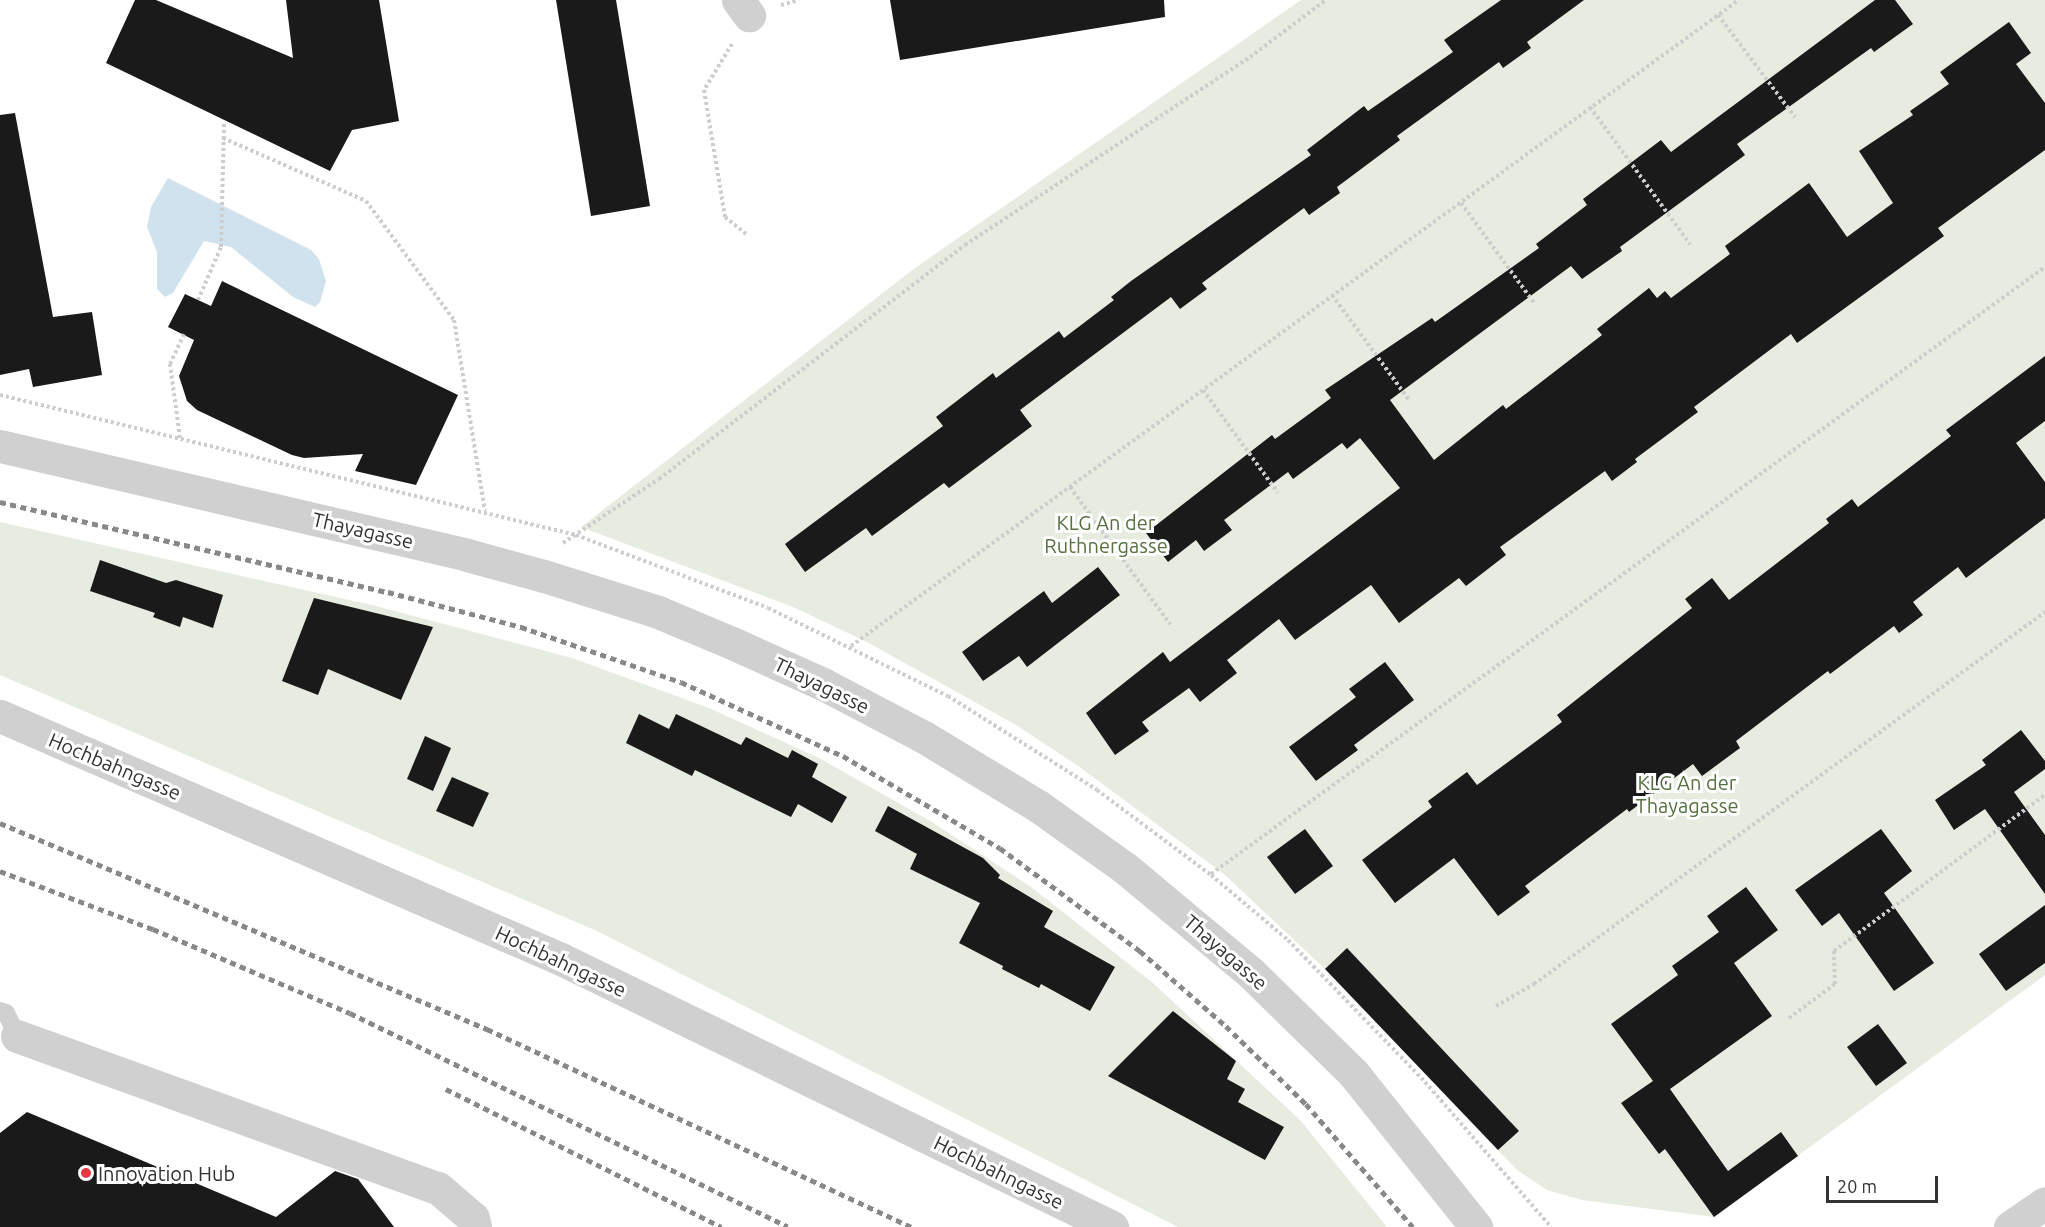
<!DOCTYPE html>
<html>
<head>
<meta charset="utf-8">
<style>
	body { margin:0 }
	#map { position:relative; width:2045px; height:1227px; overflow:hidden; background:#fff; font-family:Ubuntu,sans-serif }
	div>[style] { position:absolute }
	.green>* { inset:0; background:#e6ecdf }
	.water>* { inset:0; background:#cfe2ee }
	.building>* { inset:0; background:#1a1a1a }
	.path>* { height:4px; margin-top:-2px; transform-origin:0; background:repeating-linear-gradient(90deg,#cdcdcd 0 3px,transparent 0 6px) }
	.lane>* { height:18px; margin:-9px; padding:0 9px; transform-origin:9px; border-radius:9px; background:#d0d0d0 }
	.street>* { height:33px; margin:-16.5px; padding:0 16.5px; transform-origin:16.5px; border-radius:16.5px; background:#d0d0d0 }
	.rail>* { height:4.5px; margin-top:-2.25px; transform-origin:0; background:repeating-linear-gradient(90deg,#888 0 6px,transparent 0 10.5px) }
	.dots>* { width:16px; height:16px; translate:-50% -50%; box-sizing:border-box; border:3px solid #fff; border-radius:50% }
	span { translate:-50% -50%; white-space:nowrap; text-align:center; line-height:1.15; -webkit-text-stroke:6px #fff; paint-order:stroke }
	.park-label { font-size:20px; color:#56703f }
	.street-label { font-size:20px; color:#333 }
	.poi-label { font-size:20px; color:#333 }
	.left { translate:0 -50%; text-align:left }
	.scale { position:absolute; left:1826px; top:1176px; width:112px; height:27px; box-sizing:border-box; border:3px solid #333; border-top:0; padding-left:8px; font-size:18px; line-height:21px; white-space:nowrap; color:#333; -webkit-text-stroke:4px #fff; paint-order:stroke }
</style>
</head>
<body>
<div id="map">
	<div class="green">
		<div style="clip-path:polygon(1301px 0,2045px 0,2045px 975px,1714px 1217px,1582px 1200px,1547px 1190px,1517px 1170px,1325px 969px,1224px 874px,1081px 768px,1016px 725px,867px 642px,793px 607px,581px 527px,915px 268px)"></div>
		<div style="clip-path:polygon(0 522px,376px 606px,572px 658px,709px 708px,819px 758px,932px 822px,1031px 887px,1153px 983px,1300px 1120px,1387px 1227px,1178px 1227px,597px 931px,0 675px)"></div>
	</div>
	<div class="water">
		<div style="clip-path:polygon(168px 178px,311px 250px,319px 259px,326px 281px,320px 302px,315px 307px,293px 297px,231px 247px,204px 241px,173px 293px,165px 297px,157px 289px,157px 252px,147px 227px,151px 207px)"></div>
	</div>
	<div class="building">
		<div style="clip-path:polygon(135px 0,156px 0,293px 58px,286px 0,379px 0,399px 121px,352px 130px,330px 171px,106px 63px)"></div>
		<div style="clip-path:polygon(556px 0,616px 0,650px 206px,591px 216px)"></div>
		<div style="clip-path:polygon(890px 0,1164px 0,1165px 17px,900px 60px)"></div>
		<div style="clip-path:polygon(1501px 0,1584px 0,1527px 42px,1531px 48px,1503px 68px,1499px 62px,1397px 136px,1400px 140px,1337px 187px,1340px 193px,1309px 215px,1304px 208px,1202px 283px,1207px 289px,1180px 309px,1171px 297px,1020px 410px,1032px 426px,949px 488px,944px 483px,872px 536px,866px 528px,805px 572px,785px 544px,943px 426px,936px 417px,993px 373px,996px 378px,1059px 331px,1064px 338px,1114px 300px,1111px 297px,1131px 281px,1311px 155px,1307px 150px,1364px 106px,1368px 111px,1453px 52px,1444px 40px)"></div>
		<div style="clip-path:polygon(1875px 0,1895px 0,1913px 24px,1874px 52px,1871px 48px,1737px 144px,1745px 155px,1620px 247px,1622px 251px,1582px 279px,1571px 266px,1390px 400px,1434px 460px,1503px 405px,1506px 409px,1602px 335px,1597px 329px,1649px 288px,1657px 298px,1665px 291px,1671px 298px,1730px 254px,1725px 246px,1809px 183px,1847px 237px,1893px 203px,1859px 151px,1913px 115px,1910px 111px,1949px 84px,1940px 72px,2009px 22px,2031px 53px,2016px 64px,2045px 103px,2045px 150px,1938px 228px,1944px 236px,1797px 343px,1791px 334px,1694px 407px,1698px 412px,1635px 459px,1637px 462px,1612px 481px,1605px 471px,1500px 547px,1506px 555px,1466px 586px,1459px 578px,1399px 623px,1371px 585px,1295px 640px,1279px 619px,1227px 660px,1237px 673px,1200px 702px,1189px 688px,1142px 722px,1149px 731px,1115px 755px,1086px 713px,1163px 652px,1170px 662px,1400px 488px,1360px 438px,1347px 449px,1342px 443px,1293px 479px,1288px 472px,1224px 520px,1232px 530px,1204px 551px,1196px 540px,1168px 562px,1146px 533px,1272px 435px,1275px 439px,1331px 398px,1325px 390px,1432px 318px,1435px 322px,1539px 248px,1536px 244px,1587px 205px,1583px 199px,1661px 140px,1671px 152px)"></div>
		<div style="clip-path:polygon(15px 113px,53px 317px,92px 312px,102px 375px,33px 387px,29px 369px,0 375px,0 115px)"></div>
		<div style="clip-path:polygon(222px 281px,458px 395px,416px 485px,355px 471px,363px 454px,304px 458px,292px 455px,197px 410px,187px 401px,179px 376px,194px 340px,168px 327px,185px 294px,211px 306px)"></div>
		<div style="clip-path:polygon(2045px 356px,2045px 421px,2016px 443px,2045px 482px,2045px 518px,1966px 578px,1958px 567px,1913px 602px,1923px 615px,1899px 633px,1894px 626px,1830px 674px,1828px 671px,1736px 741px,1740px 748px,1702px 776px,1693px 764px,1629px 812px,1627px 809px,1525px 886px,1530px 892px,1498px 916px,1454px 858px,1395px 903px,1362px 860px,1432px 807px,1428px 801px,1467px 772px,1477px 785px,1562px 722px,1557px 715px,1692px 608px,1685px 599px,1712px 578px,1729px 600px,1829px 523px,1826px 519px,1852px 499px,1858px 507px,1951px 436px,1946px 430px)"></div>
		<div style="clip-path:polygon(100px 560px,166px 583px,176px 580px,223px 595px,213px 628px,183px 617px,180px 627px,153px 617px,155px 613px,90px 591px)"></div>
		<div style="clip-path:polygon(1098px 567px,1120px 595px,1027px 667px,1019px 656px,983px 681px,962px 652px,1044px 591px,1052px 603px)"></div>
		<div style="clip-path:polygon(314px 598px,433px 627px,401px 700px,328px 669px,318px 695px,282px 681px)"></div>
		<div style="clip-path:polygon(1385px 662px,1414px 700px,1354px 745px,1358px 750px,1316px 781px,1289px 747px,1356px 697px,1349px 689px)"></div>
		<div style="clip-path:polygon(639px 714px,669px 729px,676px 714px,741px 745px,746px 737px,788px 758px,792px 750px,818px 764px,812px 777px,847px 797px,832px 823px,798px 804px,791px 817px,695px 770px,692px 776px,626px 743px)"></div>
		<div style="clip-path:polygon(2021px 730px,2045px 761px,2045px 769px,2014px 792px,2045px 835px,2045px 894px,1985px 809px,1954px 830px,1935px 800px,1986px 765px,1982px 760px)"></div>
		<div style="clip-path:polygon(425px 736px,451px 748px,433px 791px,407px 779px)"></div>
		<div style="clip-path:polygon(452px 777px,489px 793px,473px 827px,436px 811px)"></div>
		<div style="clip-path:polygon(888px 806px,983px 858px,1000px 875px,998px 878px,1053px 911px,1044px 927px,1115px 967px,1090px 1011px,1041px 984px,1039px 988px,1002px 969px,1003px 966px,959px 943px,980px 903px,910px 869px,917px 854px,875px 831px)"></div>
		<div style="clip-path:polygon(1305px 829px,1333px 866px,1295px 894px,1267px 857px)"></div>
		<div style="clip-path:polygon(1881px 829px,1912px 871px,1884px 893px,1934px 963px,1894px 991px,1839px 913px,1822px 926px,1795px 890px)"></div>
		<div style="clip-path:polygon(1746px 887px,1778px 930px,1734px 963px,1772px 1016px,1670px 1089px,1728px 1171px,1781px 1132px,1798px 1156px,1714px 1217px,1665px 1149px,1659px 1154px,1621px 1103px,1653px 1081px,1611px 1024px,1678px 975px,1672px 966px,1719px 932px,1707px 916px)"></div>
		<div style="clip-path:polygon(2045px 905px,2045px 963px,2006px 991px,1979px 954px)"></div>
		<div style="clip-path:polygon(1347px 948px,1519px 1131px,1498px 1150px,1325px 969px)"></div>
		<div style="clip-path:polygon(1173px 1011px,1236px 1061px,1227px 1079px,1245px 1089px,1238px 1102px,1284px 1127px,1265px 1160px,1108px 1076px)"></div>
		<div style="clip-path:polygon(1878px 1024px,1907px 1063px,1876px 1086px,1847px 1047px)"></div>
		<div style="clip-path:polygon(27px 1112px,276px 1217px,335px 1171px,358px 1179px,394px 1227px,0 1227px,0 1133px)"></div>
	</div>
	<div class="path">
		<div style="left:781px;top:5px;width:18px;rotate:-16deg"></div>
		<div style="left:1718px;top:15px;width:128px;rotate:53deg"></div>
		<div style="left:732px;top:44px;width:54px;rotate:121.3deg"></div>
		<div style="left:704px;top:90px;width:129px;rotate:80.6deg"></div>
		<div style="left:725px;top:217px;width:27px;rotate:39deg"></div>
		<div style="left:1590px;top:107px;width:170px;rotate:53.9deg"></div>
		<div style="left:223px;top:138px;width:156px;rotate:23.8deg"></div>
		<div style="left:366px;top:201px;width:148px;rotate:53.5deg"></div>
		<div style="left:454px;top:320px;width:193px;rotate:80.8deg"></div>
		<div style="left:1461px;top:203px;width:125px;rotate:53.8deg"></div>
		<div style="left:1332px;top:295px;width:130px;rotate:53.7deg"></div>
		<div style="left:198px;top:300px;width:58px;rotate:-66.5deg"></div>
		<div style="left:221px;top:247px;width:123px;rotate:-88.6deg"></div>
		<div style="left:1203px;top:390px;width:127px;rotate:53.9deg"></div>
		<div style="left:0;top:395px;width:593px;rotate:13.66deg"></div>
		<div style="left:576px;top:535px;width:205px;rotate:20.8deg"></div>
		<div style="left:768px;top:608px;width:200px;rotate:26.1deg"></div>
		<div style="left:948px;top:696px;width:176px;rotate:32.2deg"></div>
		<div style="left:1097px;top:790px;width:142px;rotate:36.7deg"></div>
		<div style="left:1211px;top:875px;width:101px;rotate:40.2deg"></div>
		<div style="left:1288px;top:940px;width:197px;rotate:46deg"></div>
		<div style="left:1425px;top:1082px;width:192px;rotate:49deg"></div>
		<div style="left:180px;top:438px;width:75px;rotate:-97.7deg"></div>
		<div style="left:170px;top:364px;width:33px;rotate:-65deg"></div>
		<div style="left:1070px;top:487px;width:170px;rotate:53.9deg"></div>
		<div style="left:563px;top:543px;width:115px;rotate:-33.7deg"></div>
		<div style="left:659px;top:479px;width:385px;rotate:-37.4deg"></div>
		<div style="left:965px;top:245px;width:341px;rotate:-33.4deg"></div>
		<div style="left:1250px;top:57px;width:95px;rotate:-36.9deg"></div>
		<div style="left:851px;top:646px;width:1098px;rotate:-36.04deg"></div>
		<div style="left:1211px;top:874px;width:1032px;rotate:-36.05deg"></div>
		<div style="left:1496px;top:1006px;width:44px;rotate:-30.1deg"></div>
		<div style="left:1534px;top:984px;width:632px;rotate:-36.05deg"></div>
		<div style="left:1789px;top:1018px;width:57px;rotate:-36.5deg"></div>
		<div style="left:1835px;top:984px;width:33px;rotate:-92deg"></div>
		<div style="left:1834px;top:951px;width:262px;rotate:-36.5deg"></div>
	</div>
	<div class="lane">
		<div style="left:0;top:1011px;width:6px;rotate:18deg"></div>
		<div style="left:6px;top:1013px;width:25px;rotate:64deg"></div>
	</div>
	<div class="street">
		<div style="left:738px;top:0;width:19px;rotate:54deg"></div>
		<div style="left:0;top:446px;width:480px;rotate:13.1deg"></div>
		<div style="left:467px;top:555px;width:80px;rotate:15.3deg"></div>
		<div style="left:544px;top:576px;width:120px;rotate:17.5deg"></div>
		<div style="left:658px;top:612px;width:80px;rotate:22.7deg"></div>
		<div style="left:732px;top:643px;width:100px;rotate:24.3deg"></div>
		<div style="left:823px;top:684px;width:114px;rotate:27.7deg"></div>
		<div style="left:924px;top:737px;width:133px;rotate:31.2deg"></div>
		<div style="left:1038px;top:806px;width:107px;rotate:35.5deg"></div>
		<div style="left:1125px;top:868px;width:165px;rotate:39.8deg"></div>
		<div style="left:1252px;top:974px;width:143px;rotate:44.4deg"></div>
		<div style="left:1354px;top:1074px;width:196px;rotate:51.4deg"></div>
		<div style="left:0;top:716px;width:611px;rotate:23.42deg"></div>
		<div style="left:561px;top:959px;width:613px;rotate:25.94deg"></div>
		<div style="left:17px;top:1036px;width:448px;rotate:19.9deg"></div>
		<div style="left:438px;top:1188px;width:46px;rotate:40.6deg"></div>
		<div style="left:473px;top:1218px;width:9px;rotate:77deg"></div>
		<div style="left:2010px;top:1227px;width:42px;rotate:-34.4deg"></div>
	</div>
	<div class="rail">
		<div style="left:0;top:502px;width:398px;rotate:13.1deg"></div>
		<div style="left:388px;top:592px;width:138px;rotate:14.7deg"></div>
		<div style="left:521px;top:627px;width:169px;rotate:19deg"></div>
		<div style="left:681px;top:682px;width:178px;rotate:24.6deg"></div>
		<div style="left:843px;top:756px;width:182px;rotate:30.4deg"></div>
		<div style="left:1000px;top:848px;width:174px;rotate:36.3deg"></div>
		<div style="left:1140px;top:951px;width:114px;rotate:41.1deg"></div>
		<div style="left:1226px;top:1026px;width:112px;rotate:44.3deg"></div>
		<div style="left:1306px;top:1104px;width:163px;rotate:49deg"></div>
		<div style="left:0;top:823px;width:529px;rotate:22.93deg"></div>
		<div style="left:487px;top:1029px;width:469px;rotate:25deg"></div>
		<div style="left:0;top:871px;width:164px;rotate:20.8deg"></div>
		<div style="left:153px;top:929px;width:214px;rotate:23.1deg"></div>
		<div style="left:350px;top:1013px;width:487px;rotate:26deg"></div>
		<div style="left:446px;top:1089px;width:308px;rotate:26.6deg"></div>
	</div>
	<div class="dots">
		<div style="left:86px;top:1173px;background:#e63946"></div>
	</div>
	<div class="park-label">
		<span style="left:1106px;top:534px">KLG An der<br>Ruthnergasse</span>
		<span style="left:1687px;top:794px">KLG An der<br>Thayagasse</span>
	</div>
	<div class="street-label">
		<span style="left:363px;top:530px;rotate:13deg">Thayagasse</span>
		<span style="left:822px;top:685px;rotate:26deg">Thayagasse</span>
		<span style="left:115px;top:766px;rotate:23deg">Hochbahngasse</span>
		<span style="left:1226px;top:952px;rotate:41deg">Thayagasse</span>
		<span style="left:561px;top:961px;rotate:25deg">Hochbahngasse</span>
		<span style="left:999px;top:1172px;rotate:26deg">Hochbahngasse</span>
	</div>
	<div class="poi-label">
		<span class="left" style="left:98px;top:1173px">Innovation Hub</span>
	</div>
	<div class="scale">20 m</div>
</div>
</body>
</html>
